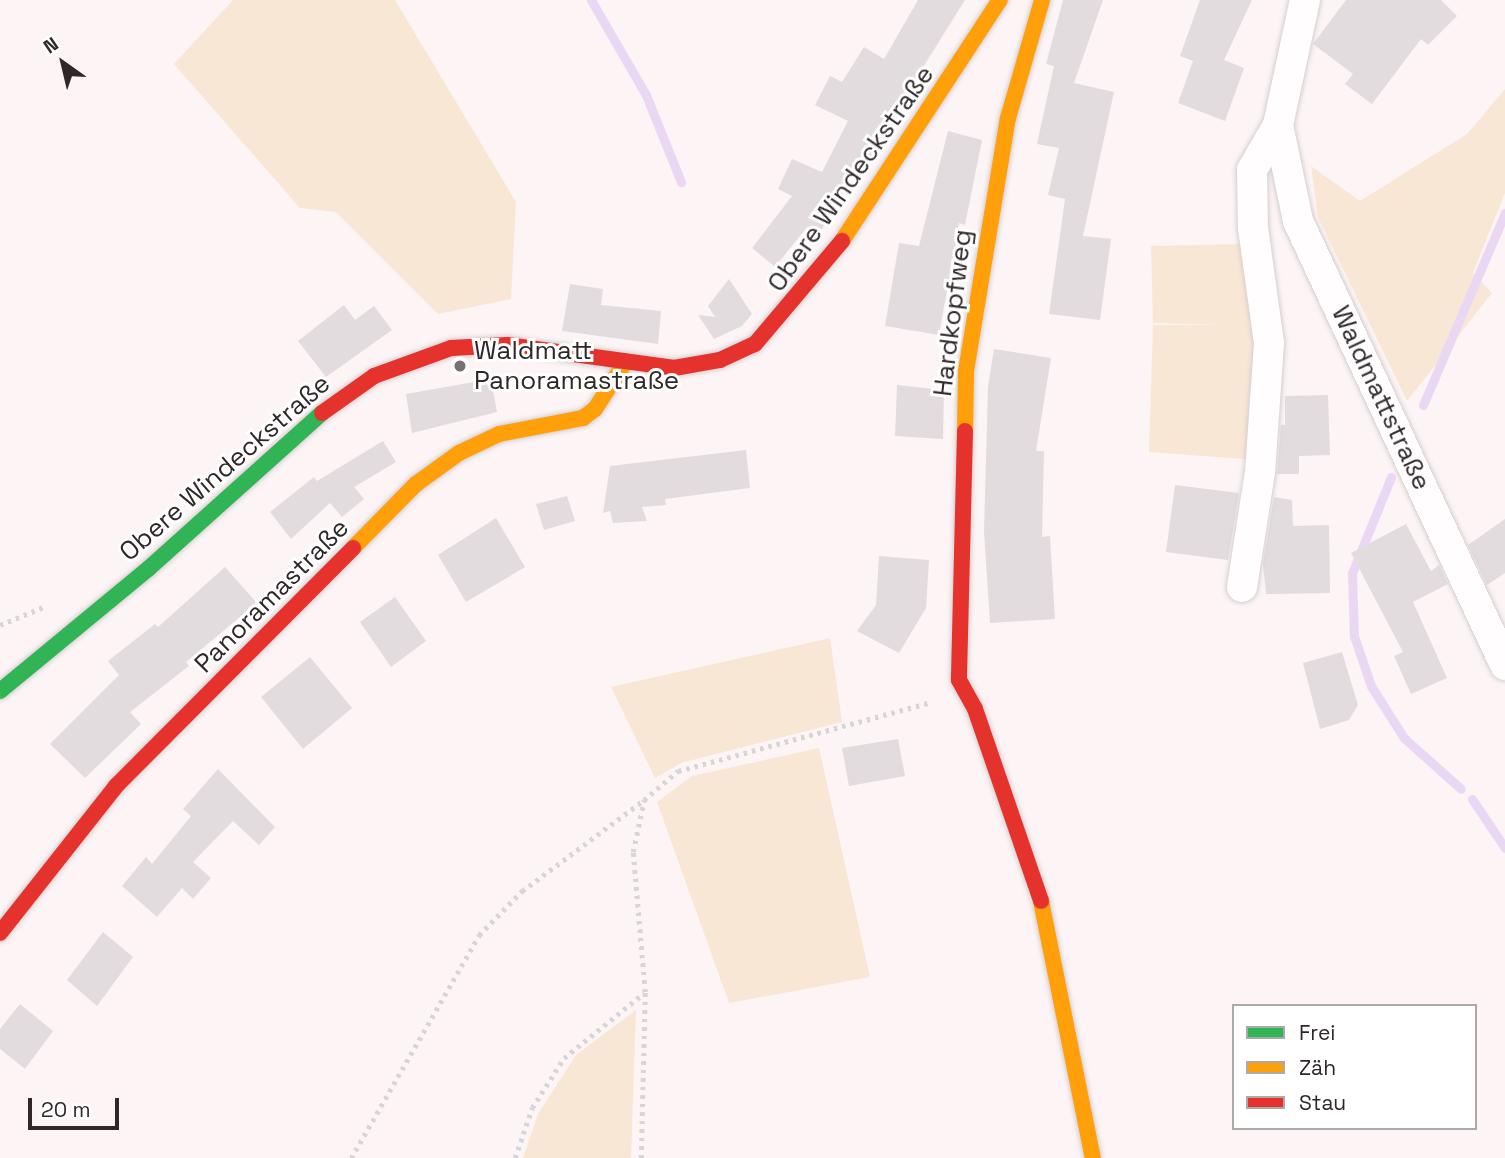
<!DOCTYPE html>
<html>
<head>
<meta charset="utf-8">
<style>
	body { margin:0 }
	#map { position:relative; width:1505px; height:1158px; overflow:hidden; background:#fcf4f5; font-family:"Space Grotesk",sans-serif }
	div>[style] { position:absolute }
	.green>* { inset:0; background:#f9e7d5 }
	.stream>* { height:9px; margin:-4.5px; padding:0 4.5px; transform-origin:4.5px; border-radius:4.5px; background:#ead7f4 }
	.building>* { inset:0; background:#e3dcdf }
	.path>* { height:4.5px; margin-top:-2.25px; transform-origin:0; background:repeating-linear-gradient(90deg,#d7d5d5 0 3.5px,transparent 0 8.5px) }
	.roads { filter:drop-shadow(0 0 2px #d6cecf) drop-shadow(0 0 2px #d6cecf) }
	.street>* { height:30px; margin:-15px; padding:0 15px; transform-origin:15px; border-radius:15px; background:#fffdfe }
	.fast>* { height:16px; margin:-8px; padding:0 8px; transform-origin:8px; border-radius:8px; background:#30b455 }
	.slow>* { height:16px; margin:-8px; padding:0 8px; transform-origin:8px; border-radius:8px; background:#ff9f0a }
	.jam>* { height:16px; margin:-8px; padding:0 8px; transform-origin:8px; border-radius:8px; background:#e5322d }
	.dots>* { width:19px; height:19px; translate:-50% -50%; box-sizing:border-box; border:4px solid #fff; border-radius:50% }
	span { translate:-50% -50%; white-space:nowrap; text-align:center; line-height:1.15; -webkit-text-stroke:6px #fff; paint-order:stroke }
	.street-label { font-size:26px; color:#302728 }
	.poi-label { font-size:26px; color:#302728 }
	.left { translate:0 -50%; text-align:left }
	.legend { position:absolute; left:1232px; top:1004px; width:245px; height:126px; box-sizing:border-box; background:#fff; border:2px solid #aca9a9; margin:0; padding:9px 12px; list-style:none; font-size:21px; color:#302728 }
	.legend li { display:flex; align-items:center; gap:14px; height:35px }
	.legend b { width:35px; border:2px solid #aca9a9 }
	.north { position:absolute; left:28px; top:28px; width:70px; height:70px; -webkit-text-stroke:5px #fff; paint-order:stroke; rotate:326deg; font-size:19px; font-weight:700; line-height:28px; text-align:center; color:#302728 }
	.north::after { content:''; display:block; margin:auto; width:24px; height:32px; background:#302728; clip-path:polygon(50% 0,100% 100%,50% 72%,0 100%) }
	.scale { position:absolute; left:28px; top:1098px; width:91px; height:32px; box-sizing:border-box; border:4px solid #302728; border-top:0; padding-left:9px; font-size:21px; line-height:24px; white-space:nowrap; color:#302728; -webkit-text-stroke:5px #fff; paint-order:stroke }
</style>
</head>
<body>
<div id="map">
	<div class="green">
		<div style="clip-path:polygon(233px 0,395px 0,516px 202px,511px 299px,438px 314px,336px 212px,300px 208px,174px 64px)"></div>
		<div style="clip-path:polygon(1505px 89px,1505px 193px,1473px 273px,1492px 293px,1407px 401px,1318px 217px,1311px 166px,1360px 201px,1467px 134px)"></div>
		<div style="clip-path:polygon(1249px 244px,1258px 325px,1258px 460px,1149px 452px,1153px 325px,1224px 325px,1153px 323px,1151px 246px)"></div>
		<div style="clip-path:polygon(830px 638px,842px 722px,681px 763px,655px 778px,611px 687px)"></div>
		<div style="clip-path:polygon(819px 748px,870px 977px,729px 1003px,657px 802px,692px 776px)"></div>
		<div style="clip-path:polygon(636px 1010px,631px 1158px,523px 1158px,538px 1114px,576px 1055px)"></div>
	</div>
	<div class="stream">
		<div style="left:591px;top:0;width:110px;rotate:59.9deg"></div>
		<div style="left:646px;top:95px;width:94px;rotate:68.1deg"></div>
		<div style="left:1423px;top:405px;width:209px;rotate:-66.9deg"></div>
		<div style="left:1391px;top:477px;width:104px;rotate:112.1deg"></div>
		<div style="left:1352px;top:573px;width:63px;rotate:88.2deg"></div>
		<div style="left:1354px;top:636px;width:53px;rotate:71.2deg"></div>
		<div style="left:1371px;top:686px;width:62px;rotate:57.6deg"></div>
		<div style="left:1404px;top:738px;width:76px;rotate:41.8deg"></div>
		<div style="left:1472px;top:799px;width:59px;rotate:56deg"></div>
	</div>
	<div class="building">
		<div style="clip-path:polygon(918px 0,965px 0,905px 96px,877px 150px,859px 177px,853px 173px,820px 233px,807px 227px,775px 267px,752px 248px,792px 196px,778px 189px,792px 159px,822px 172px,848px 121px,815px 105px,830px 76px,842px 82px,864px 47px,884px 59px)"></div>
		<div style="clip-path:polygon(1063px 0,1103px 0,1074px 83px,1114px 92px,1083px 236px,1111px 239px,1100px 320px,1049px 314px,1065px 199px,1048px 195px,1059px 148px,1037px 144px,1054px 66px,1046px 64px)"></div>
		<div style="clip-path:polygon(1200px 0,1252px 0,1224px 60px,1244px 68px,1225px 121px,1178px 103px,1193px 61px,1180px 56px)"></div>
		<div style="clip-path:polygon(1346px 0,1441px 0,1457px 16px,1428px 45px,1421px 39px,1372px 104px,1345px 84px,1353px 74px,1313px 44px)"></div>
		<div style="clip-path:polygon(948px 131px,982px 140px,965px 225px,959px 223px,939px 335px,885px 326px,899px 243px,919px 246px)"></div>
		<div style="clip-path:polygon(729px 279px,752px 314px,742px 326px,714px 339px,698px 315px,715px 317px,708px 306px)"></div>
		<div style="clip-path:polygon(570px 284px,603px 289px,601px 305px,661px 311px,658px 344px,562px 331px)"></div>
		<div style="clip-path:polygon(344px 305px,355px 320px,374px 306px,392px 330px,326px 377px,298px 341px)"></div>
		<div style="clip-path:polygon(994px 349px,1051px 358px,1036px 451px,1044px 451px,1042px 537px,1050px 536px,1055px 619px,990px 623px,984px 532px,988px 386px)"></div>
		<div style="clip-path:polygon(491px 379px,497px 412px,412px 433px,406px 394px)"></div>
		<div style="clip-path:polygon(897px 385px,944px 390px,943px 439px,895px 436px)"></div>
		<div style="clip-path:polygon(1328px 395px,1330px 455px,1299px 456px,1299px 474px,1277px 474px,1281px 425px,1285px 425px,1285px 396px)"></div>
		<div style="clip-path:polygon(383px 441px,396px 462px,354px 487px,364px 499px,342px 517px,330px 503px,291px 539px,270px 512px,314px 477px,317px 481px)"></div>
		<div style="clip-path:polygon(746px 450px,750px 488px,665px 499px,666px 505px,642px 507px,647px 521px,613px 523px,610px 511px,603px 513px,610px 466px)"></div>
		<div style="clip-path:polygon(1175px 485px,1239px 493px,1228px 560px,1166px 552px)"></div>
		<div style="clip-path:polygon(567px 496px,575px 521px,544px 530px,536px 504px)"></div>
		<div style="clip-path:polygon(1274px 497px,1292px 500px,1293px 526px,1329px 525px,1330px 593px,1266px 594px,1263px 564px)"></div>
		<div style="clip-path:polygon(496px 518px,525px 567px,466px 602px,438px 555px)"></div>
		<div style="clip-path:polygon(1505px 519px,1505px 573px,1487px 585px,1468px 545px)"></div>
		<div style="clip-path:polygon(1406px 524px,1431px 571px,1439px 565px,1448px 584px,1413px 602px,1447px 678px,1411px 694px,1394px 656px,1403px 652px,1351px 553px)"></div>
		<div style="clip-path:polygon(879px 556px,929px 560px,926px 608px,899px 653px,857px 631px,876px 605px)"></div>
		<div style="clip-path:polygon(225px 567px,257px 603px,186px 662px,189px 666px,130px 712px,141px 724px,85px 778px,50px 744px,119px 675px,108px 661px,155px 624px,158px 627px)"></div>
		<div style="clip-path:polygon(395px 597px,426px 641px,391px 667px,360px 622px)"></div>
		<div style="clip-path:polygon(1342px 652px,1358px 705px,1349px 720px,1320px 729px,1303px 663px)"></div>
		<div style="clip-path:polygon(310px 657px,352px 708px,303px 749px,261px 697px)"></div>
		<div style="clip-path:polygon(898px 739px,905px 776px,849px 786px,842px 748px)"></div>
		<div style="clip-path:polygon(218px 769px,275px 827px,259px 845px,233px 821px,193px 862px,211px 878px,193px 899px,182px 888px,157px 917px,122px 886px,146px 857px,152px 864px,191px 816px,183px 809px)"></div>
		<div style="clip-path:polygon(103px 932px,133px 957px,97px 1006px,67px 980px)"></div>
		<div style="clip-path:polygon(20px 1004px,53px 1031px,25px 1069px,0 1049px,0 1029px)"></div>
	</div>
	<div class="path">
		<div style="left:0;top:625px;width:50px;rotate:-22.4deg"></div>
		<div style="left:351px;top:1158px;width:257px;rotate:-60.1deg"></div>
		<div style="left:479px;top:935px;width:62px;rotate:-45.7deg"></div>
		<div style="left:522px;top:891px;width:152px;rotate:-36.7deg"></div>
		<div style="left:515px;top:1158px;width:53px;rotate:-71.2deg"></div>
		<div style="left:532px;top:1108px;width:59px;rotate:-57.4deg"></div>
		<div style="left:564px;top:1058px;width:103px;rotate:-39.1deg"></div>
		<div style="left:641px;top:1158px;width:166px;rotate:-88.6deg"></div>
		<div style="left:645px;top:992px;width:141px;rotate:-94.9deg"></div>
		<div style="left:633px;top:852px;width:53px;rotate:-78.1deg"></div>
		<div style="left:644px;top:800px;width:45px;rotate:-40.5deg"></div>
		<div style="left:678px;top:771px;width:263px;rotate:-15.2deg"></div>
	</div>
	<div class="roads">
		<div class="street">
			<div style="left:1305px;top:0;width:128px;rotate:102.2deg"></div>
			<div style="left:1278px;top:125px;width:98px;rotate:78.2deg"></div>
			<div style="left:1298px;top:221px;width:490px;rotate:65deg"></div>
			<div style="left:1242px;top:587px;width:116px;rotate:-81.1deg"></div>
			<div style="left:1260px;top:472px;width:129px;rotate:-86deg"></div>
			<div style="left:1269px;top:343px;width:117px;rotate:-97.9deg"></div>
			<div style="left:1253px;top:227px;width:57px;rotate:-91deg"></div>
			<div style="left:1252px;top:170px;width:52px;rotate:-60deg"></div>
		</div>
		<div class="fast">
			<div style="left:0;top:691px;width:192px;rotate:-39.5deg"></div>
			<div style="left:148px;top:569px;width:234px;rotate:-41.9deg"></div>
		</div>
		<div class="slow">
			<div style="left:842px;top:241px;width:288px;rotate:-56.8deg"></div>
			<div style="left:965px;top:431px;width:60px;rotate:-89deg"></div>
			<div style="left:966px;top:371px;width:256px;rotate:-80.6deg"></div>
			<div style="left:1008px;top:118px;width:123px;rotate:-73.9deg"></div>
			<div style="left:353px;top:548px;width:90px;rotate:-45.5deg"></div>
			<div style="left:416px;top:484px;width:53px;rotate:-35.8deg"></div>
			<div style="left:459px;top:453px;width:44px;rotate:-25.4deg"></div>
			<div style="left:499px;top:434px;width:86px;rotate:-10.8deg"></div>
			<div style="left:583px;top:418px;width:15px;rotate:-37deg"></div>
			<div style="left:595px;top:409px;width:54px;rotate:-57.2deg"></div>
			<div style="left:1041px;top:901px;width:262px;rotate:78.6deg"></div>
		</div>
		<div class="jam">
			<div style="left:322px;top:413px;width:64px;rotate:-35.4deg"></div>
			<div style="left:374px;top:376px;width:82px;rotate:-20deg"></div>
			<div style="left:451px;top:348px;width:56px;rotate:-3.1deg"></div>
			<div style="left:507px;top:345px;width:169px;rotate:7.8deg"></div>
			<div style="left:674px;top:368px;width:47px;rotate:-9.9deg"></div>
			<div style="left:720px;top:360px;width:38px;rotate:-25deg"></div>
			<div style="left:755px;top:344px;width:135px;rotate:-49.8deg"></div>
			<div style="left:965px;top:431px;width:249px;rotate:91.4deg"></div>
			<div style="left:959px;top:680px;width:33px;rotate:61deg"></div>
			<div style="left:975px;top:709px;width:203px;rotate:71deg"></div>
			<div style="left:0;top:933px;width:187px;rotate:-51.7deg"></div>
			<div style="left:116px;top:786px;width:336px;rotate:-45.1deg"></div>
		</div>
	</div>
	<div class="dots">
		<div style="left:460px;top:366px;background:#776f70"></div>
	</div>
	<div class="street-label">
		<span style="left:851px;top:179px;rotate:-55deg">Obere Windeckstraße</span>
		<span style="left:953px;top:313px;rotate:-83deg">Hardkopfweg</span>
		<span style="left:1381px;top:398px;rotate:65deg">Waldmattstraße</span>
		<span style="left:225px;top:468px;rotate:-41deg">Obere Windeckstraße</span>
		<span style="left:272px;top:596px;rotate:-45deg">Panoramastraße</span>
	</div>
	<div class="poi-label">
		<span class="left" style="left:474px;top:366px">Waldmatt<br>Panoramastraße</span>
	</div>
	<ul class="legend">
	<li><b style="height:9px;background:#30b455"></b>Frei</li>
	<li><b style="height:9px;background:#ff9f0a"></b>Zäh</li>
	<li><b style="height:9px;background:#e5322d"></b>Stau</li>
	</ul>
	<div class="north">N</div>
	<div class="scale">20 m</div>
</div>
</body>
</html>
